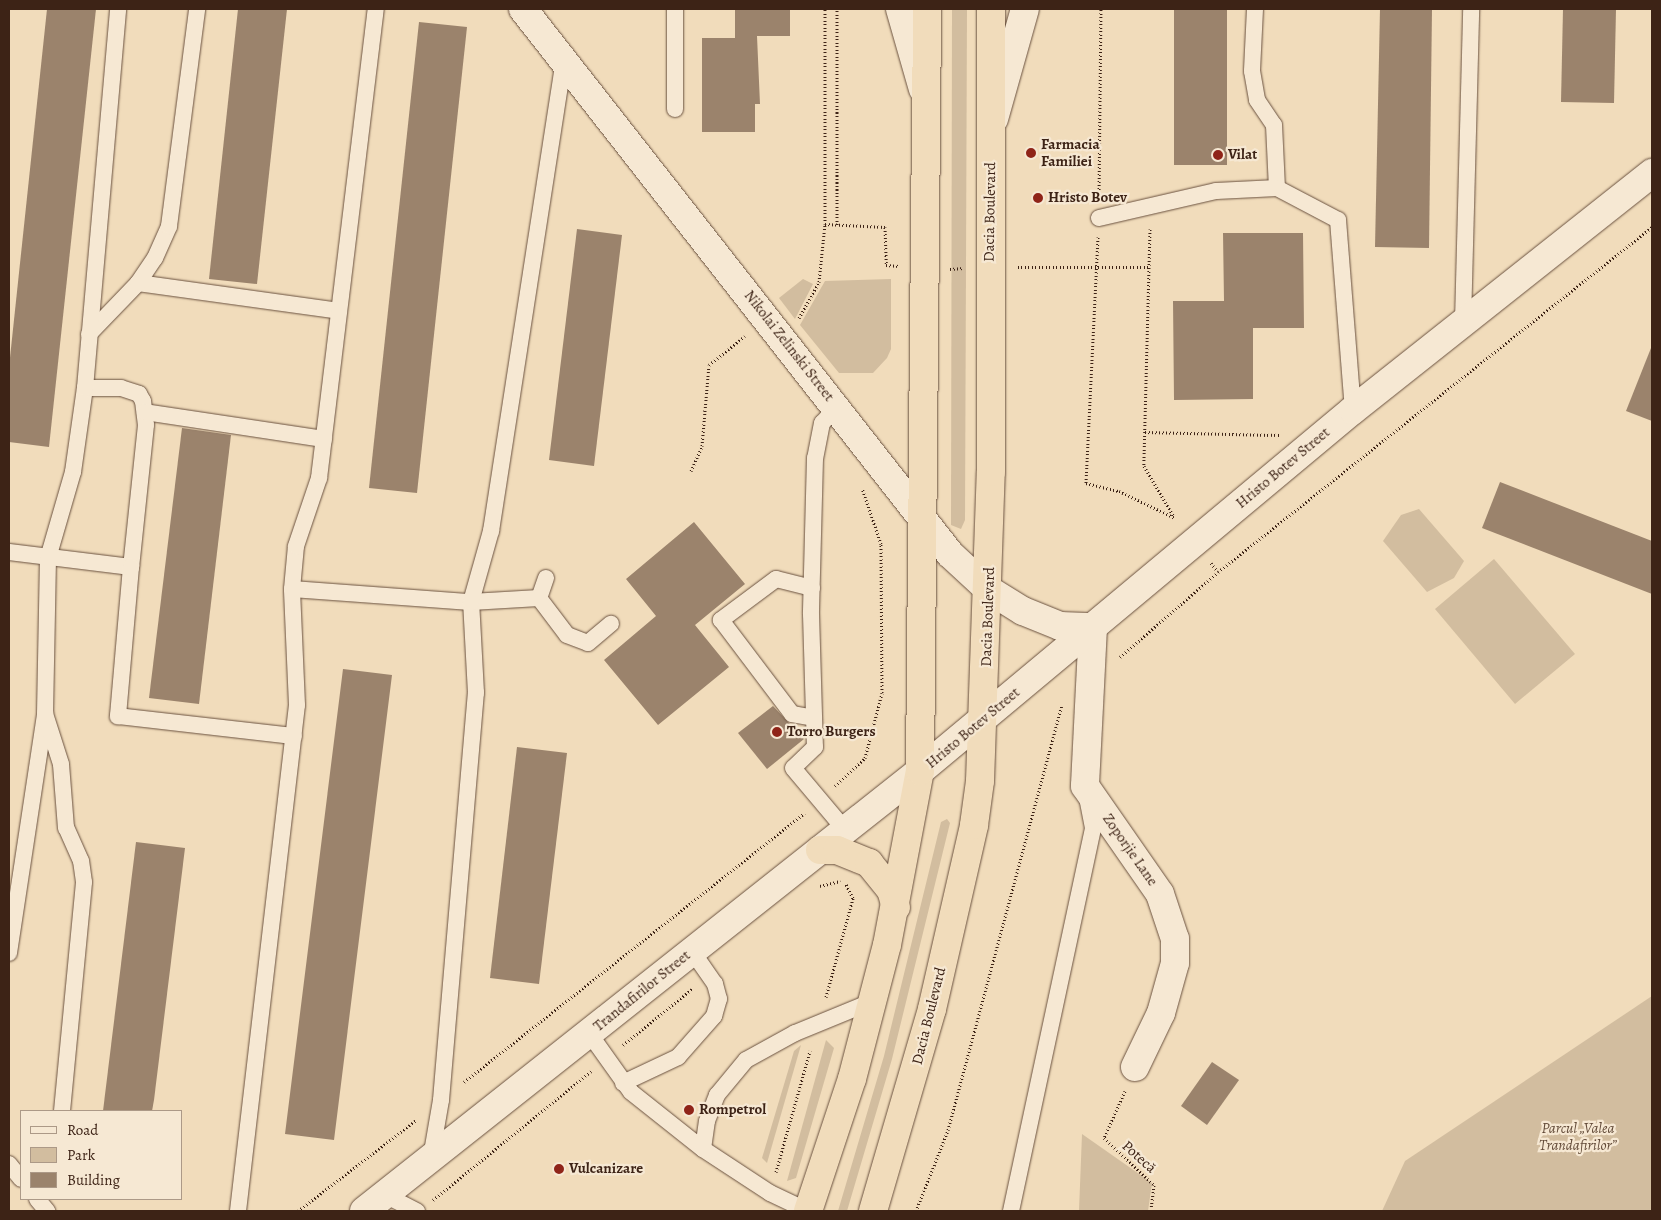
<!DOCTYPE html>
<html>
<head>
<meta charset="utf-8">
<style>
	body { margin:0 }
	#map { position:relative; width:1661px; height:1220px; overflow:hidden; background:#f1dcbb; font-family:Alegreya,serif }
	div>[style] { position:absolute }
	.green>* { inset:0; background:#d2bd9f }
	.building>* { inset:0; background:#9b836c }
	.path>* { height:3px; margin-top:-1.5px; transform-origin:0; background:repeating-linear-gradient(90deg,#3d2316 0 1px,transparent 0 3.5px) }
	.roads { filter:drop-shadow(0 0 1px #6a513f) drop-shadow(0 0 1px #6a513f) }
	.service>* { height:16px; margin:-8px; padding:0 8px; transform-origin:8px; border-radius:8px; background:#f6e8d3 }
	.minor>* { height:28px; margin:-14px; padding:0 14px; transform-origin:14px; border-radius:14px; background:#f6e8d3 }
	.tertiary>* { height:28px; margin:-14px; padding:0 14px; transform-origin:14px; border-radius:14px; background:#f6e8d3 }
	.secondary>* { height:28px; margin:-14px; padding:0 14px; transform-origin:14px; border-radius:14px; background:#f6e8d3 }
	.trunk>* { height:28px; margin:-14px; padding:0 14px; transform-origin:14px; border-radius:14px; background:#f1dcbb }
	.dots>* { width:14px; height:14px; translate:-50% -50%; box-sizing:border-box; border:2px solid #f6e8d3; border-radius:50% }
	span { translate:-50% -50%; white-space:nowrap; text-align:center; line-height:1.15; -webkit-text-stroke:4.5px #f6e8d3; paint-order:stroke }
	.poi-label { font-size:15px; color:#3d2316; font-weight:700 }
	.left { translate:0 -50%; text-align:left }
	.street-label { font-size:15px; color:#3d2316 }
	.park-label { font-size:15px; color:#624a38; font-style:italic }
	.frame { position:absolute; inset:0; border:10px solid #3d2316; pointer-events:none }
	.legend { position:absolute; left:20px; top:1110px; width:162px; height:90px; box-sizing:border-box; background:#f6e8d3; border:1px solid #ac9987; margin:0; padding:6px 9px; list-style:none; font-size:15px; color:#3d2316 }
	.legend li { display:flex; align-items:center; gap:10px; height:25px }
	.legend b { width:25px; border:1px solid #ac9987 }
</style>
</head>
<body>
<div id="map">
	<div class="green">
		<div style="clip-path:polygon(952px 9px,967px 9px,965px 520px,961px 529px,951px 525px)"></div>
		<div style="clip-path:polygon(803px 279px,813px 284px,795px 319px,779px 298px)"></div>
		<div style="clip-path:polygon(891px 279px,891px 349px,887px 358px,873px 373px,839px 373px,800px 325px,825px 281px)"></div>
		<div style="clip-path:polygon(1419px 509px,1464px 561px,1454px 578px,1427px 592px,1383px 541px,1401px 515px)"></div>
		<div style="clip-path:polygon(1494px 559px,1575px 654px,1515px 704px,1435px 609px)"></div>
		<div style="clip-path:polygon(947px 819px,950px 823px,892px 1059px,847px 1211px,838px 1211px,884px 1056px,941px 822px)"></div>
		<div style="clip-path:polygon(1652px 996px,1652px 1211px,1382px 1211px,1405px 1161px)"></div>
		<div style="clip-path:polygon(826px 1040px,834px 1048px,796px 1178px,787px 1181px)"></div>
		<div style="clip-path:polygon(801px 1045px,767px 1163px,762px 1158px,794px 1051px)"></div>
		<div style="clip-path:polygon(1082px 1134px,1152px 1183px,1148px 1211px,1079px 1211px)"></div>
	</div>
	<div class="building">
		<div style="clip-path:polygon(47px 9px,96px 9px,49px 447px,9px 442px,9px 367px)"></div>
		<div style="clip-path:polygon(238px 9px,287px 9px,257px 284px,209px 279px)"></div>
		<div style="clip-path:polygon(735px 9px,790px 9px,790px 36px,757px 36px,760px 104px,755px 104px,755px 132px,702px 132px,702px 38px,735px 38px)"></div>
		<div style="clip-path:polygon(1174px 9px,1227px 9px,1227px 165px,1174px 165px)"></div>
		<div style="clip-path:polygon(1380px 9px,1432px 9px,1429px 248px,1375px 247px)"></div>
		<div style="clip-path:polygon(1563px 9px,1616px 9px,1614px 103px,1561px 102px)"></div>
		<div style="clip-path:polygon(419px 22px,467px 27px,417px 493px,369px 488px)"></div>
		<div style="clip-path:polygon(577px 229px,622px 235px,594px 466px,549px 460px)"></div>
		<div style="clip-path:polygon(1223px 233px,1303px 233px,1304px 328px,1253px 328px,1253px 399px,1174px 400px,1173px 301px,1224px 301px)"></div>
		<div style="clip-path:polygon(1651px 348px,1652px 348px,1652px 421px,1626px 411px)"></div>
		<div style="clip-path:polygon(182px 428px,231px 435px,199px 704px,149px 698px)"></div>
		<div style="clip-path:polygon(1500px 482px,1652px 541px,1652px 594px,1482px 528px)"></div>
		<div style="clip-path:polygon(694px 522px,745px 584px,695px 625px,729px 667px,658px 725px,604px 660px,656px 616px,626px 579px)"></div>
		<div style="clip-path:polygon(343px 669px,392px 675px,334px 1140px,285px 1134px)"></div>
		<div style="clip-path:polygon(773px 706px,804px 739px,767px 769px,738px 733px)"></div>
		<div style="clip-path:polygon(517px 747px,567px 753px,539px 984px,490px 978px)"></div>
		<div style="clip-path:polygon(136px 842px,185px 848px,154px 1100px,152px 1111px,103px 1111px)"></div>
		<div style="clip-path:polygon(1212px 1062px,1239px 1080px,1207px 1125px,1181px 1106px)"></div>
	</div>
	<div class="path">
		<div style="left:1099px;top:196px;width:187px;rotate:-89.4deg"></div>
		<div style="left:825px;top:224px;width:60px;rotate:2.9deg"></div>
		<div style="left:885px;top:227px;width:38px;rotate:88deg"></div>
		<div style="left:886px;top:265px;width:13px;rotate:4deg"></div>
		<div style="left:837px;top:225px;width:216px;rotate:-90deg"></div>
		<div style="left:1150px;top:229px;width:237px;rotate:91.5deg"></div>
		<div style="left:1144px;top:466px;width:59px;rotate:59.5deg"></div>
		<div style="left:1098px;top:237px;width:246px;rotate:92.8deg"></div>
		<div style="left:1086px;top:483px;width:34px;rotate:14deg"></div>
		<div style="left:1119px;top:491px;width:62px;rotate:25.7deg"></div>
		<div style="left:1018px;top:267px;width:131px"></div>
		<div style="left:950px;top:269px;width:14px;rotate:-4deg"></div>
		<div style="left:799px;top:318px;width:41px;rotate:-60.9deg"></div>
		<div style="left:819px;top:282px;width:58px;rotate:-84.1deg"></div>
		<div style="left:825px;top:224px;width:215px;rotate:-90deg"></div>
		<div style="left:1145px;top:432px;width:135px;rotate:1.3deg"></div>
		<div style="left:691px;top:471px;width:27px;rotate:-66deg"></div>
		<div style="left:702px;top:446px;width:81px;rotate:-85.1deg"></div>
		<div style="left:709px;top:365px;width:46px;rotate:-38.9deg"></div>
		<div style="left:1211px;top:563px;width:11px;rotate:52deg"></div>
		<div style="left:1120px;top:657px;width:130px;rotate:-40.9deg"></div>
		<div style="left:1218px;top:572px;width:554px;rotate:-38.48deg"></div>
		<div style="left:835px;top:786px;width:41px;rotate:-43deg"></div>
		<div style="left:865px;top:758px;width:67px;rotate:-75.3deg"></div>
		<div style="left:882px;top:693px;width:149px;rotate:-90.4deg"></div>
		<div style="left:881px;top:544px;width:59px;rotate:-108.7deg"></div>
		<div style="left:820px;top:886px;width:21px;rotate:-14deg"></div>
		<div style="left:826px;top:997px;width:103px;rotate:-74.7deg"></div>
		<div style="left:853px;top:898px;width:16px;rotate:-117deg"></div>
		<div style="left:623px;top:1045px;width:89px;rotate:-39.1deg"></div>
		<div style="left:464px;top:1082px;width:434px;rotate:-38.3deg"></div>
		<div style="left:1125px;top:1091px;width:51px;rotate:114.1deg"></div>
		<div style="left:1104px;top:1138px;width:69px;rotate:43.2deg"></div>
		<div style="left:1154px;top:1185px;width:26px;rotate:97deg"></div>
		<div style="left:776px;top:1172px;width:126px;rotate:-74.3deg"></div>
		<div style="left:433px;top:1200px;width:204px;rotate:-39.2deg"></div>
		<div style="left:298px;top:1211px;width:149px;rotate:-37.6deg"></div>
		<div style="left:916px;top:1211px;width:87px;rotate:-68.4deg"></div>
		<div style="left:948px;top:1130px;width:439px;rotate:-75deg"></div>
	</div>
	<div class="roads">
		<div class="service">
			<div style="left:675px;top:9px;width:100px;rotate:90deg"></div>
			<div style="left:1255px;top:9px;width:62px;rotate:92.8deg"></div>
			<div style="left:1252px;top:71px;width:29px;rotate:80deg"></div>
			<div style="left:1257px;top:100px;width:30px;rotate:56deg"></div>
			<div style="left:1274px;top:125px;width:63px;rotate:87.3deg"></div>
			<div style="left:1277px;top:188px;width:69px;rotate:27.7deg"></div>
			<div style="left:1338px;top:220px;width:191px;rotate:85.5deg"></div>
			<div style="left:1099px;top:218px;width:120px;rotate:-13deg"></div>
			<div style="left:1216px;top:191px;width:61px;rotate:-2.8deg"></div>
			<div style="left:138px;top:283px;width:203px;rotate:7.9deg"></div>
			<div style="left:1463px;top:322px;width:313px;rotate:-88.5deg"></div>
			<div style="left:89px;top:334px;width:71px;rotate:-46.1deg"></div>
			<div style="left:138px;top:283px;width:30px;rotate:-56deg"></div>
			<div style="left:155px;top:258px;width:35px;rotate:-66deg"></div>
			<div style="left:169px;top:226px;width:219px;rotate:-82.6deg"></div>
			<div style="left:85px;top:388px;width:36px"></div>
			<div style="left:121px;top:388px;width:19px;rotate:18deg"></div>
			<div style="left:139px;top:394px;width:8px;rotate:60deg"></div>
			<div style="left:143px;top:401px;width:24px;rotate:83deg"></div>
			<div style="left:146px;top:425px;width:143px;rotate:96deg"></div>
			<div style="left:837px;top:407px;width:22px;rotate:133deg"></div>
			<div style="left:822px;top:423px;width:36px;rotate:101deg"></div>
			<div style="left:815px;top:458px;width:156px;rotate:91.5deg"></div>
			<div style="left:811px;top:614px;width:133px;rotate:88.3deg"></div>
			<div style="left:815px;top:747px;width:30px;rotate:136deg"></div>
			<div style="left:793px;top:768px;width:82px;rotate:49.9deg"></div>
			<div style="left:145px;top:412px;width:181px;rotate:8.6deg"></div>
			<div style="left:9px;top:552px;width:123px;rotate:7deg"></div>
			<div style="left:131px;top:567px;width:150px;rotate:95deg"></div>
			<div style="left:118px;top:716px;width:177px;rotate:6.5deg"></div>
			<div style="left:546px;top:578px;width:21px;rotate:109deg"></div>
			<div style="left:539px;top:598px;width:46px;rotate:52.9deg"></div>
			<div style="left:567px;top:635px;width:22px;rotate:21deg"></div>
			<div style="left:588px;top:643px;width:30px;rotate:-40deg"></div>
			<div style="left:812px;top:588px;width:37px;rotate:-166deg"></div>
			<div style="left:776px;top:579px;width:69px;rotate:143.3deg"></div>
			<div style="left:721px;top:620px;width:118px;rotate:52.9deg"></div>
			<div style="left:792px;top:714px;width:22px;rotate:10deg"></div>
			<div style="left:292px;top:589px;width:179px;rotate:4.2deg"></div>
			<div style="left:471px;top:602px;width:68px;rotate:-3.4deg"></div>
			<div style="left:9px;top:953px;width:242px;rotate:-81.4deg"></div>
			<div style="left:589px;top:1033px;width:72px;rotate:54.6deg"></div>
			<div style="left:631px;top:1092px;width:92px;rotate:38.4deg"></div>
			<div style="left:703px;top:1149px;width:80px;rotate:33.3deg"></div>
			<div style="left:770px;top:1193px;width:42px;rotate:25.3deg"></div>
			<div style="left:623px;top:1083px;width:61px;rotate:-25.3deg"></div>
			<div style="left:678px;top:1057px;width:55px;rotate:-48.7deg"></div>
			<div style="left:714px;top:1016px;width:18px;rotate:-74deg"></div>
			<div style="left:719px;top:999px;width:16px;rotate:-105deg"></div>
			<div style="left:715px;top:984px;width:40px;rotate:-124.9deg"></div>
			<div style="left:62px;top:1111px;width:230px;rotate:-84.5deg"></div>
			<div style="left:84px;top:882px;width:21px;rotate:-98deg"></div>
			<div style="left:81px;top:861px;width:36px;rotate:-114deg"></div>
			<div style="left:66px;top:828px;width:64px;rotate:-94.5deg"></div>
			<div style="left:61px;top:764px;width:52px;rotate:-107.7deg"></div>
			<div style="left:45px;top:714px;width:156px;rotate:-88.9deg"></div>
			<div style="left:48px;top:558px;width:90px;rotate:-73.8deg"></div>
			<div style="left:73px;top:472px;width:85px;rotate:-81.9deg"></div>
			<div style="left:85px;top:388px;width:380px;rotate:-85deg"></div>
			<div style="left:703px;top:1149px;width:28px;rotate:-82deg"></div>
			<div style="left:707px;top:1121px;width:28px;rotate:-69deg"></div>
			<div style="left:717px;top:1095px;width:45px;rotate:-50.4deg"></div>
			<div style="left:746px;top:1060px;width:56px;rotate:-28.9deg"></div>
			<div style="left:795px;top:1033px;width:84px;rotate:-22.3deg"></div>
			<div style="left:431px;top:1158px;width:59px;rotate:-80.2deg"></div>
			<div style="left:441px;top:1100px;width:409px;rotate:-85.1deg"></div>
			<div style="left:476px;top:693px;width:91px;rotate:-93.1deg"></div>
			<div style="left:471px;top:602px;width:74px;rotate:-74.3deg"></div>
			<div style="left:491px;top:531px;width:476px;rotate:-81.2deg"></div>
			<div style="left:9px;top:1164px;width:19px;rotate:51deg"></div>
			<div style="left:385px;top:1195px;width:36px;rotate:27deg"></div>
			<div style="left:37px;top:1199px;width:16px;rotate:50deg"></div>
			<div style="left:238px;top:1211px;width:509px;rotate:-83.35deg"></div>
			<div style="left:297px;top:705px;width:116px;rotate:-92.5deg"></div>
			<div style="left:292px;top:589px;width:43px;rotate:-84.7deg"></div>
			<div style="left:296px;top:546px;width:72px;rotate:-71.3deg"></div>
			<div style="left:319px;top:478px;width:472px;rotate:-83.1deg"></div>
			<div style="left:1011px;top:1211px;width:392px;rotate:-77.9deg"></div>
			<div style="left:1093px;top:828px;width:31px;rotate:-101deg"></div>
		</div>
		<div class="minor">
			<div style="left:900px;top:9px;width:83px;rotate:74deg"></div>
			<div style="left:994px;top:119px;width:114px;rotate:-74.3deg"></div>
			<div style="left:1093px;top:627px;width:159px;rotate:92.9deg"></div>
			<div style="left:1085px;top:786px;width:131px;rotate:55.2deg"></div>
			<div style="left:1160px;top:894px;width:47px;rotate:71.6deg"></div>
			<div style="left:1175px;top:939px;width:24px;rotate:90deg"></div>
			<div style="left:1175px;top:963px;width:52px;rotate:105.6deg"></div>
			<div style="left:1161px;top:1013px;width:60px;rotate:115.7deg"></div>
		</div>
		<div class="tertiary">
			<div style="left:523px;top:9px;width:692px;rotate:51.92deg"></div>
			<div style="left:950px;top:554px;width:53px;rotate:42.7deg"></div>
			<div style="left:989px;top:590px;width:40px;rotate:32deg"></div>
			<div style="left:1023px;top:611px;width:40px;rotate:22deg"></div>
			<div style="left:1060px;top:626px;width:33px;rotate:2deg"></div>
		</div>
		<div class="secondary">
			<div style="left:364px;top:1211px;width:709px;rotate:-38.36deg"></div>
			<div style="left:920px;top:771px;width:564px;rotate:-39.82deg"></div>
			<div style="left:1353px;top:410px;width:382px;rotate:-38.4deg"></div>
		</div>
		<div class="trunk">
			<div style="left:820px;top:850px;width:17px"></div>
			<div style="left:837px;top:850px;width:35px;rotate:22deg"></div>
			<div style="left:869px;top:863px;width:35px;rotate:51deg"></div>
			<div style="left:891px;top:890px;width:18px;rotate:74deg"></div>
			<div style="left:808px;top:1211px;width:139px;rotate:-71.6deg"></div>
			<div style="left:852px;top:1079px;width:138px;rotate:-75.4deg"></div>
			<div style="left:887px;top:945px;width:177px;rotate:-79.3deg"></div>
			<div style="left:920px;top:771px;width:762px;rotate:-89.47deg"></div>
			<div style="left:873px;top:1211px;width:210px;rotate:-73.7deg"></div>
			<div style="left:932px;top:1009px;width:189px;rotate:-77.1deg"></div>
			<div style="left:974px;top:825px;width:44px;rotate:-82.2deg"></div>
			<div style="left:980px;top:781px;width:309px;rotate:-88deg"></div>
			<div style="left:991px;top:472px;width:463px;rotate:-90deg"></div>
		</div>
	</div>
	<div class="dots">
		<div style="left:1031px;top:153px;background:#8f2418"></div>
		<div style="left:1218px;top:155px;background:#8f2418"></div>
		<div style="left:1038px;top:198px;background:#8f2418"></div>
		<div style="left:777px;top:732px;background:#8f2418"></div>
		<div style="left:689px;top:1110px;background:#8f2418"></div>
		<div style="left:559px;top:1169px;background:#8f2418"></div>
	</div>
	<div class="poi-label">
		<span class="left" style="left:1041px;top:153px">Farmacia<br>Familiei</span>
		<span class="left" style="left:1228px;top:155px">Vilat</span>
		<span class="left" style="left:1048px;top:198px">Hristo Botev</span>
		<span class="left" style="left:787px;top:732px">Torro Burgers</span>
		<span class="left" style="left:699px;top:1110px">Rompetrol</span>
		<span class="left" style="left:569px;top:1169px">Vulcanizare</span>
	</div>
	<div class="street-label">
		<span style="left:990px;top:212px;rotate:-89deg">Dacia Boulevard</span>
		<span style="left:789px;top:346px;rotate:52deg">Nikolai Zelinski Street</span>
		<span style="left:1283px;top:468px;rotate:-40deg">Hristo Botev Street</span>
		<span style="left:988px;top:617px;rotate:-88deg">Dacia Boulevard</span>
		<span style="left:973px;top:728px;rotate:-40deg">Hristo Botev Street</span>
		<span style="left:1130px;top:850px;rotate:55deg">Zoporjie Lane</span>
		<span style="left:642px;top:991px;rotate:-39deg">Trandafirilor Street</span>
		<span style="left:929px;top:1016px;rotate:-76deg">Dacia Boulevard</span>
		<span style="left:1139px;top:1157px;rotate:42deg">Potecă</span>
	</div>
	<div class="park-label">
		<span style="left:1578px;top:1137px">Parcul „Valea<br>Trandafirilor”</span>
	</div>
	<div class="frame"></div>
	<ul class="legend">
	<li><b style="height:6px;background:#f6e8d3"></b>Road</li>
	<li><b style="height:14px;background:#d2bd9f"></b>Park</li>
	<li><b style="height:14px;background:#9b836c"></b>Building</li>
	</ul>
</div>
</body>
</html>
